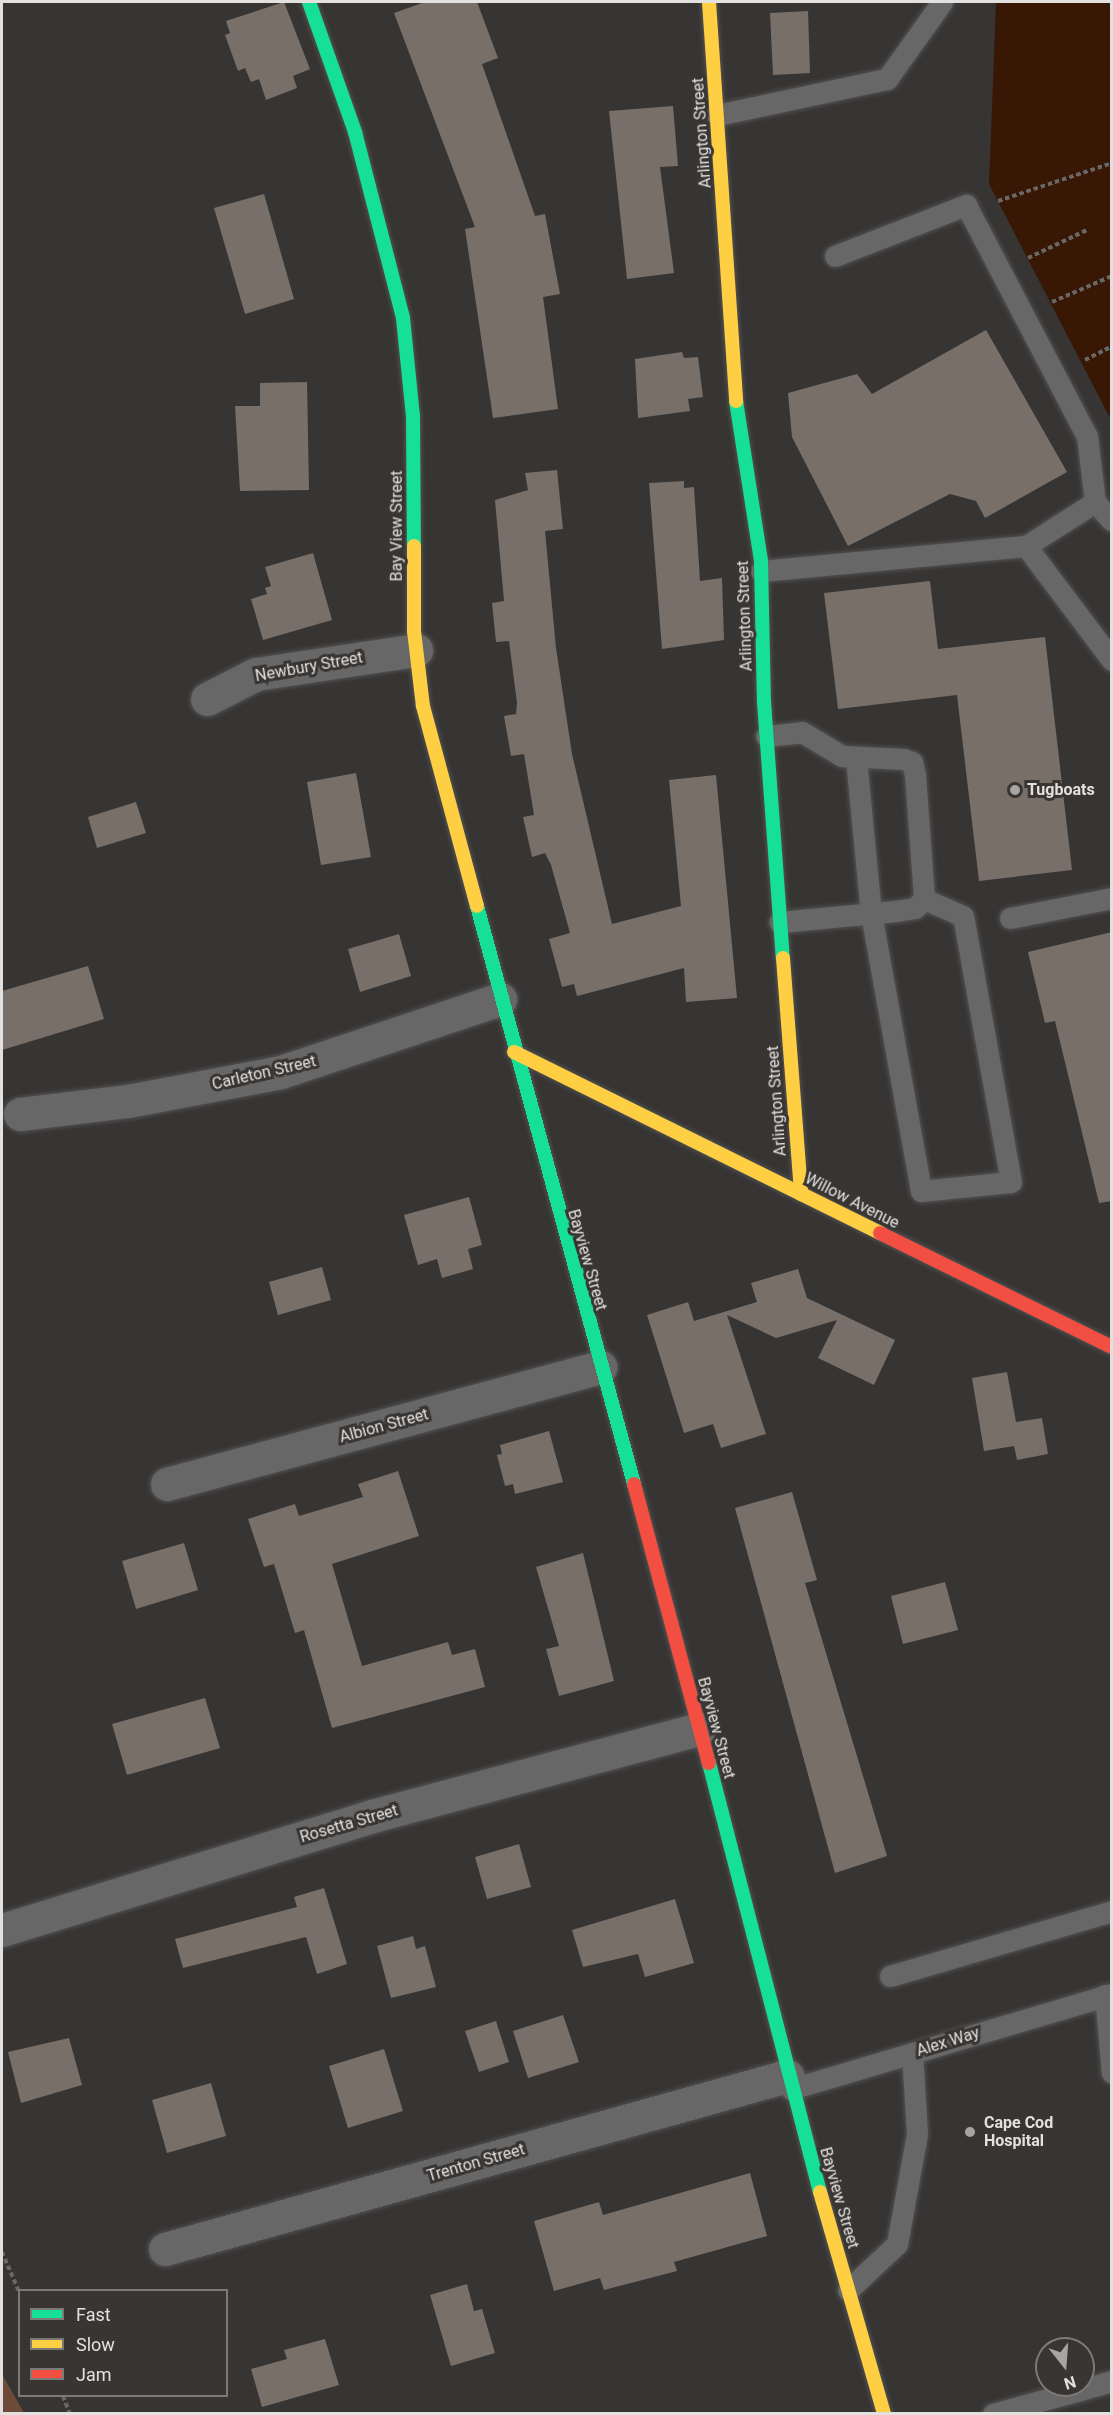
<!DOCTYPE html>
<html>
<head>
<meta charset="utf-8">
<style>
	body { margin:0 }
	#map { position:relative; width:1113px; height:2415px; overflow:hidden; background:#373534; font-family:Roboto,sans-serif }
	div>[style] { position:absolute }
	.green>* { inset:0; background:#6d4b38 }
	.water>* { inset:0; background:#381705 }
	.building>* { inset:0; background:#796f69 }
	.path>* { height:4px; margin-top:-2px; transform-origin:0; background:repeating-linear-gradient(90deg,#696867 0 4.5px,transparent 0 7.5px) }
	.roads { filter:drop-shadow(0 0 2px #525150) drop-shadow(0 0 2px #525150) }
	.lane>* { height:21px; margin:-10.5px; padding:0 10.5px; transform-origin:10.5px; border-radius:10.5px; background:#686767 }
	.street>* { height:33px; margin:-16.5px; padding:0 16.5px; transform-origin:16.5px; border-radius:16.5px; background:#686767 }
	.fast>* { height:14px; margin:-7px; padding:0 7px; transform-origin:7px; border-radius:7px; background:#16e098 }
	.slow>* { height:14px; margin:-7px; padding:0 7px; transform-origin:7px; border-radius:7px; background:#ffcf43 }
	.jam>* { height:14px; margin:-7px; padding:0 7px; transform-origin:7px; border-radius:7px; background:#f24e42 }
	.dots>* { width:16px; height:16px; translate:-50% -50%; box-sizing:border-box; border:3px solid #383533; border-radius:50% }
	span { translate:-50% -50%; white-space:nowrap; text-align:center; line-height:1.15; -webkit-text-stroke:6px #383533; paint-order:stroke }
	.street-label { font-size:16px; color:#e3e1e0 }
	.poi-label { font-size:16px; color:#e3e1e0; font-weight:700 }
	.left { translate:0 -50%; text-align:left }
	.frame { position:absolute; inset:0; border:3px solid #e3e1e0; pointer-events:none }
	.legend { position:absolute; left:18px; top:2289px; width:210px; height:108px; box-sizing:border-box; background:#383533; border:2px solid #7c7a78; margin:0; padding:8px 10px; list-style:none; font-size:18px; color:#e3e1e0 }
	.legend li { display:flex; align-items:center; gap:12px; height:30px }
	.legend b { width:30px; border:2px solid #7c7a78 }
	.north { position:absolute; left:1035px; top:2337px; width:60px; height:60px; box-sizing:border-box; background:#383533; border:2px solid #7c7a78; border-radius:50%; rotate:163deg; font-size:16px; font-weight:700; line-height:24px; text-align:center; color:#e3e1e0 }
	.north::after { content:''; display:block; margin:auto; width:21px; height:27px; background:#a7a5a4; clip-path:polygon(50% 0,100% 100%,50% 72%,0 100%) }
</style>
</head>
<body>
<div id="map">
	<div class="green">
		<div style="clip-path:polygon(2px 2374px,24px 2413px,2px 2413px)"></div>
	</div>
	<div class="water">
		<div style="clip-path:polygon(996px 2px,1111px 2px,1111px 420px,989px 184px)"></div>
	</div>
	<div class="building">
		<div style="clip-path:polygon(284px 2px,310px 69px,293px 76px,297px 88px,266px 100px,259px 79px,251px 82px,245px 68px,238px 71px,225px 35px,230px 33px,226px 21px)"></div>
		<div style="clip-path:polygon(425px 2px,477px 2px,498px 58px,482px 64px,535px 216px,545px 214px,560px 294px,543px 297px,558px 409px,493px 418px,465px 229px,475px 227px,394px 13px)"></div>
		<div style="clip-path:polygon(808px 11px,810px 73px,773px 75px,770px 13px)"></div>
		<div style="clip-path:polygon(673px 106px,678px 166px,660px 167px,674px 273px,627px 279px,609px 111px)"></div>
		<div style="clip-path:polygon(264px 194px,294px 299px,245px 314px,214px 208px)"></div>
		<div style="clip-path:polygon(986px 330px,1067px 472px,985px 518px,976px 501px,950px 494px,848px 546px,792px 437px,788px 393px,857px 374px,872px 394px)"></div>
		<div style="clip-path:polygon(682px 352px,684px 358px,698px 357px,703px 397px,688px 399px,690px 411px,638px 418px,635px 359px)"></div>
		<div style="clip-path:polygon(307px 382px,309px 490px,240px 491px,235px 406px,260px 406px,260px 383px)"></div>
		<div style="clip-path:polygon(557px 470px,563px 529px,545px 531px,556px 648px,572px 754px,612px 924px,681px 906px,669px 780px,716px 775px,737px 998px,686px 1002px,684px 968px,577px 996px,574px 984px,562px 987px,549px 939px,570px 933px,551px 865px,545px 853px,532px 857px,523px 817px,534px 815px,524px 754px,511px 756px,504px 716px,516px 714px,517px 703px,509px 641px,496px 642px,492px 603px,504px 601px,495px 500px,528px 490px,525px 473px)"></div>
		<div style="clip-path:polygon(684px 481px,684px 488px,694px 487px,700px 581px,722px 578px,724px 640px,662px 649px,649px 483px)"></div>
		<div style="clip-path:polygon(313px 553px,332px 620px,263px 640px,251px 599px,267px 594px,265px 588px,271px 586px,265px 567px)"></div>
		<div style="clip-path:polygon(930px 581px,938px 649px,1045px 637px,1072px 870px,979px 881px,957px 695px,838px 709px,824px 593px)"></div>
		<div style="clip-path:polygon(356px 773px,371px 857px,321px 865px,307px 782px)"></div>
		<div style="clip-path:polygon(136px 802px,146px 833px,97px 848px,88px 817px)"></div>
		<div style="clip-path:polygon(1112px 932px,1112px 1201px,1099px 1203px,1055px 1021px,1045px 1023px,1028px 952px)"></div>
		<div style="clip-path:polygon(399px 934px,411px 976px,360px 992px,348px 949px)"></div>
		<div style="clip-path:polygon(88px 966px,104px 1019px,2px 1050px,2px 991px)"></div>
		<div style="clip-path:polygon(469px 1197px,482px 1245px,468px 1249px,473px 1269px,442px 1278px,437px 1259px,418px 1265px,404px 1215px)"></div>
		<div style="clip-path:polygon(322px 1267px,331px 1300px,278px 1315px,269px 1282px)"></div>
		<div style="clip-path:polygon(798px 1269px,807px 1298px,895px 1340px,874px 1385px,818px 1358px,837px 1320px,776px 1338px,727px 1315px,766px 1434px,721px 1448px,713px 1424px,684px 1433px,647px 1315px,688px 1302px,694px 1321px,757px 1302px,751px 1283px)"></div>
		<div style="clip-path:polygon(1007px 1372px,1016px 1422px,1042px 1418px,1048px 1454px,1017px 1460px,1014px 1446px,984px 1451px,972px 1378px)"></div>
		<div style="clip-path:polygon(549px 1431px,563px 1482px,515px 1494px,513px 1484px,505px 1486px,497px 1455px,502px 1454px,500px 1445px)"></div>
		<div style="clip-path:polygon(398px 1471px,419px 1536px,332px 1564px,362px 1666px,448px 1642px,452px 1655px,475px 1649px,485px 1687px,332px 1728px,304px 1630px,295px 1633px,274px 1564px,264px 1567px,248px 1519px,295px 1504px,299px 1516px,363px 1497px,358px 1484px)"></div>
		<div style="clip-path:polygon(792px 1492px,817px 1580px,805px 1583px,887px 1856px,835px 1873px,735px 1508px)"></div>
		<div style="clip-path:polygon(184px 1543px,198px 1590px,136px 1609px,122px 1561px)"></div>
		<div style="clip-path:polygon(583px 1553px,614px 1681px,559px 1696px,546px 1649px,559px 1646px,536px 1567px)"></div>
		<div style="clip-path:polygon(945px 1582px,958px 1630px,903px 1644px,891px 1596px)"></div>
		<div style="clip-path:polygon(205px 1698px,220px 1748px,127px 1775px,112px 1724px)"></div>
		<div style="clip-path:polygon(519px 1844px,531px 1887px,487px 1899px,475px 1857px)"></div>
		<div style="clip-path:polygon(324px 1888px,347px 1964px,317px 1974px,306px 1937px,183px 1968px,175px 1939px,297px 1907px,294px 1897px)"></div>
		<div style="clip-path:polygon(675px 1899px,694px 1963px,645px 1977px,638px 1954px,583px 1967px,572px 1930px)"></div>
		<div style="clip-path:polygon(413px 1936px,416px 1949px,425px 1946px,436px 1987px,391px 1998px,377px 1946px)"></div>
		<div style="clip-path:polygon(563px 2015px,579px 2062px,528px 2078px,513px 2031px)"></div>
		<div style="clip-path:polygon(496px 2021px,509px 2062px,479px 2072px,465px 2031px)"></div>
		<div style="clip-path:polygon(69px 2038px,82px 2085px,21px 2103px,8px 2052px)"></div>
		<div style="clip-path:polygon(384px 2049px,403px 2111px,348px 2128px,329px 2066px)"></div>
		<div style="clip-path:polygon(211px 2083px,226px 2136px,167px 2153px,152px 2100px)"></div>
		<div style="clip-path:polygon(750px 2173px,767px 2236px,674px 2262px,677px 2271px,604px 2290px,600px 2278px,554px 2291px,534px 2221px,599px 2202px,603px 2215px)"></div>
		<div style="clip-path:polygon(467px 2284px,474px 2311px,482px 2309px,495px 2353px,451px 2366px,430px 2295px)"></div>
		<div style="clip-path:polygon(325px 2339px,339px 2385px,262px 2407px,251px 2369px,287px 2359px,284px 2350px)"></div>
	</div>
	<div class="path">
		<div style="left:998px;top:201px;width:120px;rotate:-18.4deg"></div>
		<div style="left:1028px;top:258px;width:65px;rotate:-25.4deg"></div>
		<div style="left:1052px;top:302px;width:65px;rotate:-23.4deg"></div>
		<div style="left:1085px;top:360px;width:30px;rotate:-27deg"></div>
		<div style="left:2px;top:2252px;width:46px;rotate:66.8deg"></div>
		<div style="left:63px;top:2396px;width:19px;rotate:69deg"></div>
	</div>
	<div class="roads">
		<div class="lane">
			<div style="left:717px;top:115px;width:174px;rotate:-12deg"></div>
			<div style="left:887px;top:79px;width:95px;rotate:-54.5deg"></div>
			<div style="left:835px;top:256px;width:141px;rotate:-21.3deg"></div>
			<div style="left:966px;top:205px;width:261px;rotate:62.4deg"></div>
			<div style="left:1087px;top:436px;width:66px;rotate:83.1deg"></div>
			<div style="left:1026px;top:546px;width:143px;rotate:53deg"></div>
			<div style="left:761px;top:571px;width:266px;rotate:-5.4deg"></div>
			<div style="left:1026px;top:546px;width:82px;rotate:-32.5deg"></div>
			<div style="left:1095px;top:502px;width:25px;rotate:48deg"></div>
			<div style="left:766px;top:736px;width:36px;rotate:-6deg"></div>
			<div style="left:802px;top:732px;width:47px;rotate:31deg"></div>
			<div style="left:842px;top:756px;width:62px;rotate:2.8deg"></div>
			<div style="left:904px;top:759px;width:9px;rotate:21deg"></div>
			<div style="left:912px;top:762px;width:13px;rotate:77deg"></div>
			<div style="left:915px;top:775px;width:124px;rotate:85.8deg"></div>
			<div style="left:924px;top:899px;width:13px;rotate:135deg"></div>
			<div style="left:915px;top:908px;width:19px;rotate:171deg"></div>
			<div style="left:896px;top:911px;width:117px;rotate:174.6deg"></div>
			<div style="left:856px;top:758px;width:156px;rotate:84.5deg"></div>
			<div style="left:871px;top:913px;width:282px;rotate:79.8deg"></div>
			<div style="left:921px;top:1191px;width:90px;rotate:-5.7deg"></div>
			<div style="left:1011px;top:1182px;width:270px;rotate:-100.2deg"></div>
			<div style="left:963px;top:916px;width:43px;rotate:-156.4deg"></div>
			<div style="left:1010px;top:918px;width:104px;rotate:-11.1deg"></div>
			<div style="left:890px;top:1976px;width:231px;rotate:-16.3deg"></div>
			<div style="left:1105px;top:1995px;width:78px;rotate:84.9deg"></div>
			<div style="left:791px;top:2089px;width:335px;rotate:-16.5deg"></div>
			<div style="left:848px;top:2290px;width:67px;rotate:-43.2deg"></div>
			<div style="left:897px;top:2244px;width:112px;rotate:-79.7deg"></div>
			<div style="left:917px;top:2134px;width:81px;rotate:-93.5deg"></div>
			<div style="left:993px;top:2414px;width:123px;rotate:-15.5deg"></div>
		</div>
		<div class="street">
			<div style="left:207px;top:699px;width:55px;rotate:-27deg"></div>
			<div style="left:256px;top:674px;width:162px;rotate:-8.5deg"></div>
			<div style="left:20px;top:1114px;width:109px;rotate:-6.9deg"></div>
			<div style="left:128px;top:1101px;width:156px;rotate:-10.7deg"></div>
			<div style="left:281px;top:1072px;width:231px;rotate:-18.4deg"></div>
			<div style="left:167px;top:1484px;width:449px;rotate:-15.1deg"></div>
			<div style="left:2px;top:1930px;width:387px;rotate:-17.1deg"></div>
			<div style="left:372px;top:1816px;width:339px;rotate:-14.9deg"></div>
			<div style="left:165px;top:2249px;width:646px;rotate:-15.54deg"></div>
		</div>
		<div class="fast">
			<div style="left:309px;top:2px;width:138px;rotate:70.5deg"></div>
			<div style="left:355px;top:132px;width:192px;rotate:75.5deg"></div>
			<div style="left:403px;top:318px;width:99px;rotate:84.2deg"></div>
			<div style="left:413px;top:416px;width:130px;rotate:89.6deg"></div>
			<div style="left:736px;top:401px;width:162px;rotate:81.1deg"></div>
			<div style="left:761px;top:561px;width:141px;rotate:88.8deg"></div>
			<div style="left:764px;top:702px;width:257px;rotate:85.8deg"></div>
			<div style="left:477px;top:906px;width:599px;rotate:74.8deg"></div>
			<div style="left:709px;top:1763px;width:443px;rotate:75.5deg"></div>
		</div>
		<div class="slow">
			<div style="left:709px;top:2px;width:400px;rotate:86.1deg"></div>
			<div style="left:414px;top:546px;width:85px;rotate:90deg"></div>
			<div style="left:414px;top:631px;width:76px;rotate:83.2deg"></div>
			<div style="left:423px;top:706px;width:207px;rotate:74.9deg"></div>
			<div style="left:783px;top:958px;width:237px;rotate:85.6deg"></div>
			<div style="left:514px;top:1052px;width:408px;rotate:26.3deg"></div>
			<div style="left:820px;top:2192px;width:231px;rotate:73.9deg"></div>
		</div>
		<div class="jam">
			<div style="left:880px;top:1233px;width:258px;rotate:26.2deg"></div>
			<div style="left:634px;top:1484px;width:289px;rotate:75deg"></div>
		</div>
	</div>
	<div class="dots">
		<div style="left:1015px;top:790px;background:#a7a5a4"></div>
		<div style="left:970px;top:2132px;background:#a7a5a4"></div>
	</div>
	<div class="street-label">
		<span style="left:702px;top:133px;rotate:-94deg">Arlington Street</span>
		<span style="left:397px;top:526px;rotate:-90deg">Bay View Street</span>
		<span style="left:745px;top:616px;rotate:-92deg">Arlington Street</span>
		<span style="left:309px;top:667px;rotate:-10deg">Newbury Street</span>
		<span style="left:264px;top:1073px;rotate:-13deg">Carleton Street</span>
		<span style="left:777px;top:1101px;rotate:-94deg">Arlington Street</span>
		<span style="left:852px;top:1201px;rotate:27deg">Willow Avenue</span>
		<span style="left:587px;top:1260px;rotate:74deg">Bayview Street</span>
		<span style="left:384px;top:1426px;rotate:-15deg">Albion Street</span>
		<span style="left:716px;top:1728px;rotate:75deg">Bayview Street</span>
		<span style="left:349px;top:1824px;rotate:-16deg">Rosetta Street</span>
		<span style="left:948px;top:2042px;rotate:-17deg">Alex Way</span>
		<span style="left:476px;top:2163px;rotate:-16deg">Trenton Street</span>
		<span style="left:839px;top:2198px;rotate:74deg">Bayview Street</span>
	</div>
	<div class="poi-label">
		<span class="left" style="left:1027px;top:790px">Tugboats</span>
		<span class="left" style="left:984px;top:2132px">Cape Cod<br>Hospital</span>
	</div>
	<div class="frame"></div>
	<ul class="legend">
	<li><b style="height:8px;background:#16e098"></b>Fast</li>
	<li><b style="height:8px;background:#ffcf43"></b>Slow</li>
	<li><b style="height:8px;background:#f24e42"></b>Jam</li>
	</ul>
	<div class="north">N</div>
</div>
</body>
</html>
